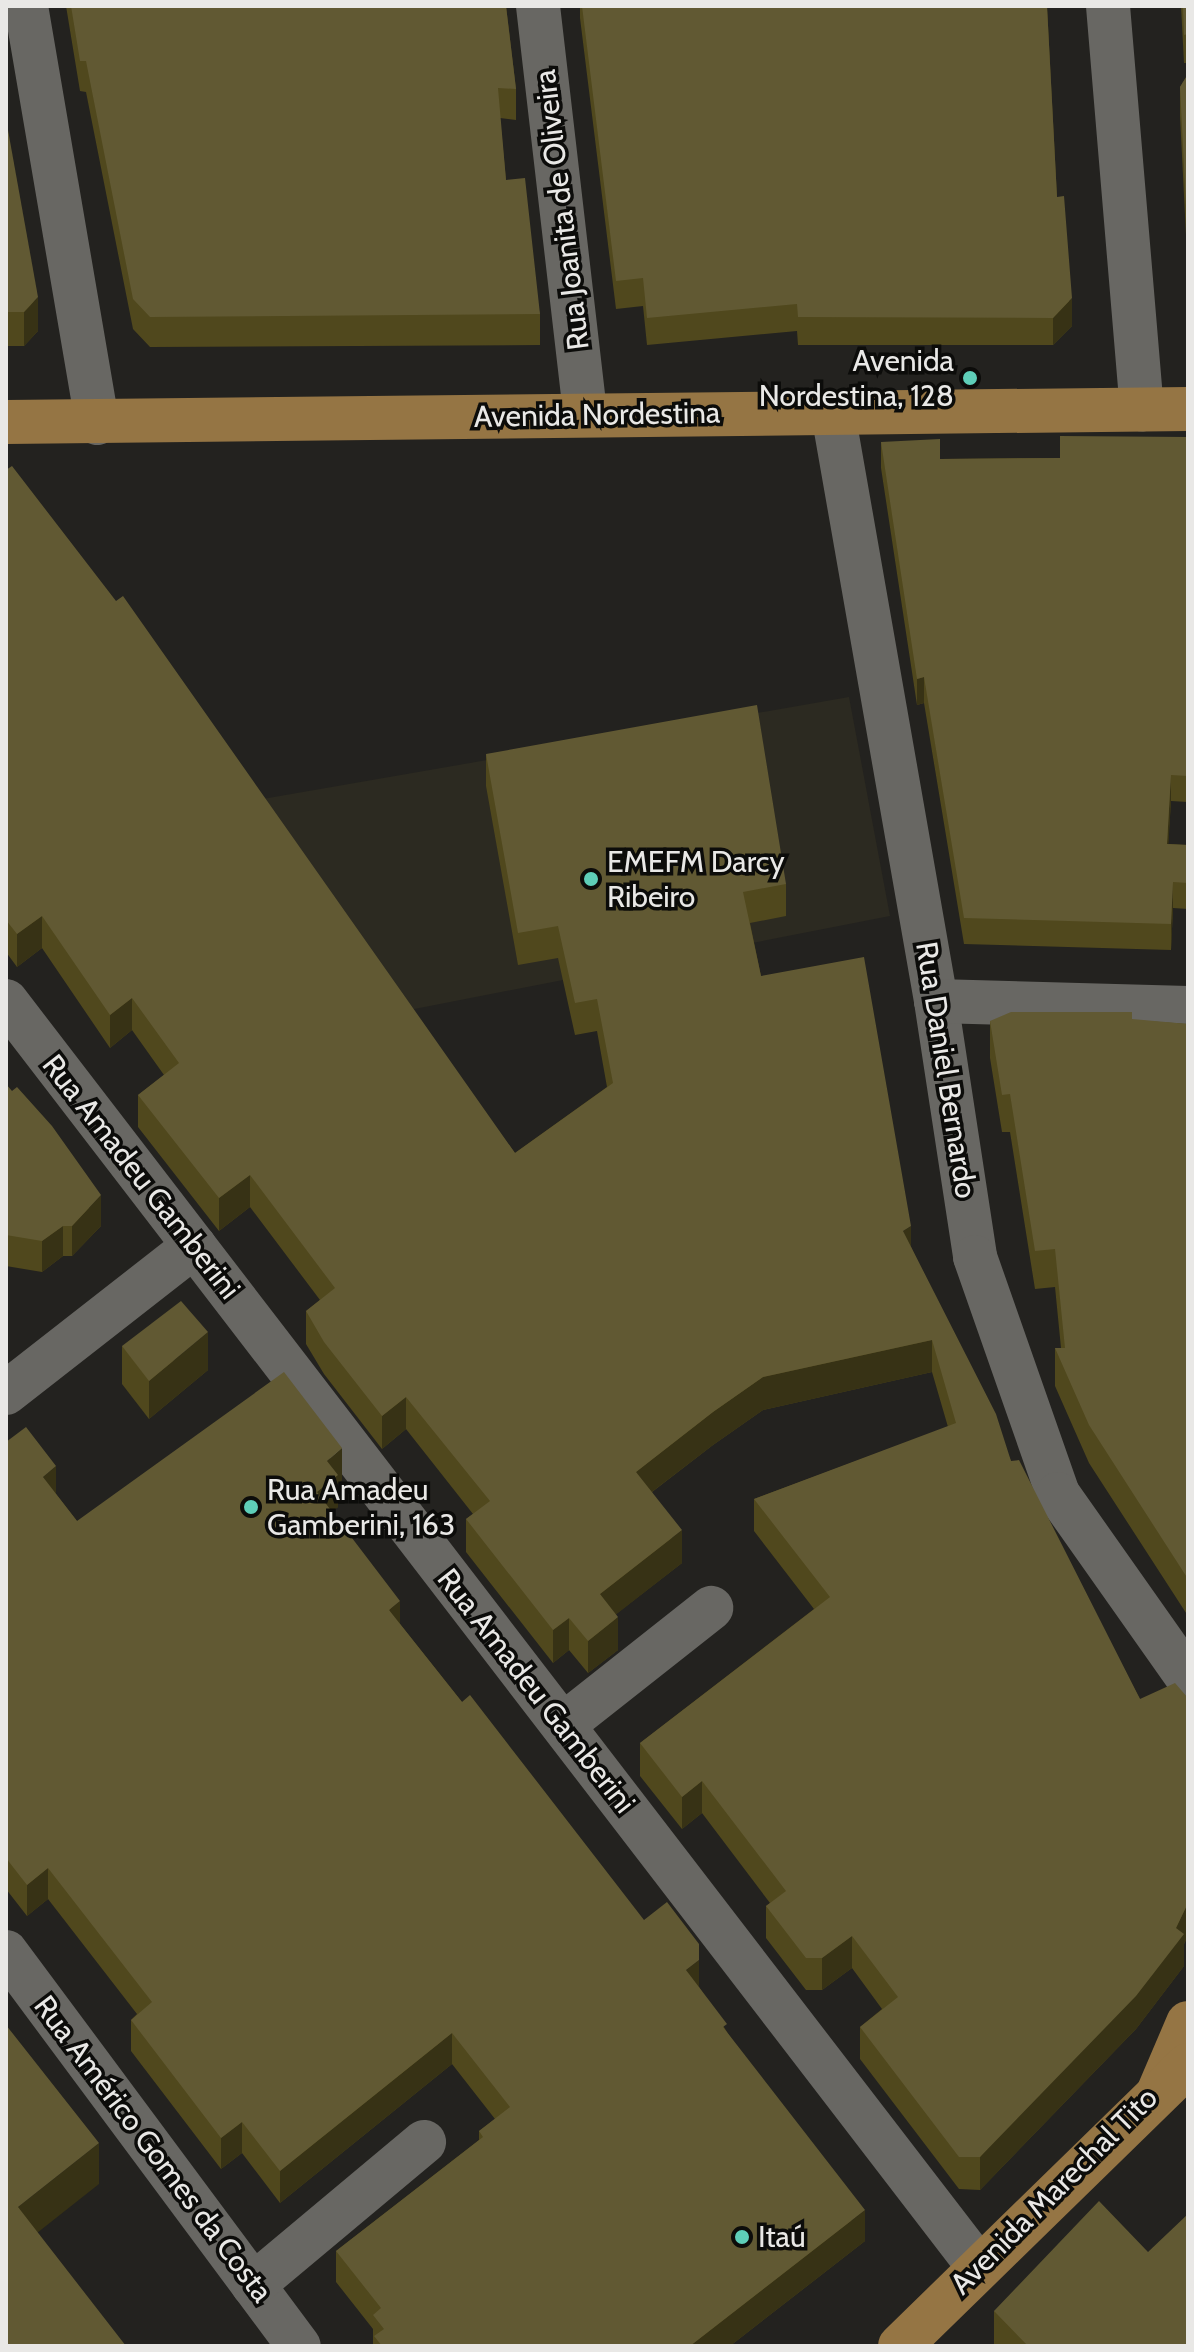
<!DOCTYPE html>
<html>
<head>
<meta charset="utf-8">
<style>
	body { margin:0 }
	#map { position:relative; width:1194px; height:2352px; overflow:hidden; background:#23221f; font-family:Cabin,sans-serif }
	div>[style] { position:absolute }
	.built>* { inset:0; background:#2c2a21 }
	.minor>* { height:44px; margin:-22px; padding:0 22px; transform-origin:22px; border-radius:22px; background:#686763 }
	.major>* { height:44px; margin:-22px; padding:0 22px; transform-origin:22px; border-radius:22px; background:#957544 }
	.wall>* { inset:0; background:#50481d }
	.shaded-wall>* { inset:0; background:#373215 }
	.building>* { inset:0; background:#615933 }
	.dots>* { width:22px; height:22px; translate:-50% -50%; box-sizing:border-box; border:4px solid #0c0c0a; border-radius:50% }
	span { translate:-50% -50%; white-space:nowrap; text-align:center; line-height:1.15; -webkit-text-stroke:7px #0c0c0a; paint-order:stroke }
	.street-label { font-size:30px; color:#e9e8e6 }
	.poi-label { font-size:30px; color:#e9e8e6 }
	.right { translate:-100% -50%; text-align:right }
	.left { translate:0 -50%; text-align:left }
	.frame { position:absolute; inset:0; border:8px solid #e9e8e6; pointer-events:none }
</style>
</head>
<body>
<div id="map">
	<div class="built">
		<div style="clip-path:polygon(849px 697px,890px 916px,394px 1013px,246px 802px)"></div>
	</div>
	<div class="minor">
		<div style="left:26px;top:6px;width:423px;rotate:80.3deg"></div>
		<div style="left:538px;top:6px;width:411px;rotate:83.4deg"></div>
		<div style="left:1108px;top:6px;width:405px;rotate:85.2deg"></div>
		<div style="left:833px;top:413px;width:597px;rotate:80.06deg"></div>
		<div style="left:936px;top:1001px;width:259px;rotate:81.3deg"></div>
		<div style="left:975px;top:1257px;width:251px;rotate:70.7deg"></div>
		<div style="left:1058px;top:1494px;width:225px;rotate:54.8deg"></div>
		<div style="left:6px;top:1001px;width:1595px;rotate:52.46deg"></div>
		<div style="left:936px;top:1001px;width:252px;rotate:1.6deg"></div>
		<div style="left:6px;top:1393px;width:239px;rotate:-38deg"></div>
		<div style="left:563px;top:1725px;width:189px;rotate:-38.3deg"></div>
		<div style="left:6px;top:1952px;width:491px;rotate:53.4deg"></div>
		<div style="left:253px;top:2285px;width:223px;rotate:-39.9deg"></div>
	</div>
	<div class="major">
		<div style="left:6px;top:422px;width:1182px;rotate:-0.63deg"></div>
		<div style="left:1159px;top:2091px;width:74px;rotate:-66.9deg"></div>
		<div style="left:900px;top:2346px;width:402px;rotate:-44.3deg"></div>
	</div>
	<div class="wall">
		<div style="clip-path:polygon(66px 6px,506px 6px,516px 89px,516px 120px,500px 118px,506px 180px,540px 314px,540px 345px,150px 347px,133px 329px,86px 92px,80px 91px)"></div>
		<div style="clip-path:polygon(580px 6px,1047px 6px,1057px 197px,1072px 326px,1053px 345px,798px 345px,797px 331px,647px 345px,643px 306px,616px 309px,580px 18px)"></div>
		<div style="clip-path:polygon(1181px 6px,1188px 6px,1188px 63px,1184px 63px)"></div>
		<div style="clip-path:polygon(1188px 74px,1188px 275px,1180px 116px,1180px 87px)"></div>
		<div style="clip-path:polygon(6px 119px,38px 331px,24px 346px,6px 346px)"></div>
		<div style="clip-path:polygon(1188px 437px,1188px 802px,1171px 801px,1168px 844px,1188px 845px,1188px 909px,1173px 908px,1171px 950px,964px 944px,924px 703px,917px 705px,881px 468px,881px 442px,940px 459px,1060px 458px)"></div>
		<div style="clip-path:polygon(6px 470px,515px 1153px,607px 1087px,597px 1031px,575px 1035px,558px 958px,518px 965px,486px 786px,486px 754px,786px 884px,786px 916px,750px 923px,761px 976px,911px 1247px,1011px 1461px,1140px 1699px,1188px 1698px,1188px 1936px,1184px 1944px,1184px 1966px,1136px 2029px,980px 2190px,959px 2189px,860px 2059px,860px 2027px,882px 2009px,852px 1968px,822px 1990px,806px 1990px,766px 1938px,766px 1906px,770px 1903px,702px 1813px,682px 1829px,640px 1776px,640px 1743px,814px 1609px,754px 1531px,754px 1499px,948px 1427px,932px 1372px,763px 1410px,713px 1445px,652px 1492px,682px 1563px,616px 1614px,618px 1650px,588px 1673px,569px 1650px,553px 1663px,466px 1552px,466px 1519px,473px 1514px,406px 1429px,382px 1449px,324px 1374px,306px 1344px,306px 1311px,320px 1300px,250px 1207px,219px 1231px,138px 1127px,138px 1095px,164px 1075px,132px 1030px,110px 1048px,42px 948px,17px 967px,6px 952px)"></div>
		<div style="clip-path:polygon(1132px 1020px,1188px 1024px,1188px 1616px,1089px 1463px,1055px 1386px,1055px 1348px,1061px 1348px,1055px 1287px,1035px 1289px,1010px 1132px,1002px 1132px,990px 1058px,990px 1021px)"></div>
		<div style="clip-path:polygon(6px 1084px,101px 1226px,72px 1256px,63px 1256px,42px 1272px,6px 1266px)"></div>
		<div style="clip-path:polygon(122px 1346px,208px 1370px,149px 1419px,122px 1384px)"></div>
		<div style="clip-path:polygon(6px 1442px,56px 1494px,77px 1521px,342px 1480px,338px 1483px,338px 1507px,332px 1511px,400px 1624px,462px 1702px,699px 1987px,727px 2032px,865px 2241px,730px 2346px,373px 2346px,373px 2329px,336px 2282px,336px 2251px,479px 2140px,479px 2131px,495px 2119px,452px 2064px,280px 2203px,242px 2153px,221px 2169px,131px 2051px,131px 2020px,137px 2014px,48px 1899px,27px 1916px,6px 1889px)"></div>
		<div style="clip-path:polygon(1148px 2252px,1188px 2346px,994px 2346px,994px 2311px)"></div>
	</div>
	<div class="shaded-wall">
		<div style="clip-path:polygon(38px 297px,38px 331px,24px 346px,24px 312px)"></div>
		<div style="clip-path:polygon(1072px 298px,1072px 326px,1053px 345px,1053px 318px)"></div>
		<div style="clip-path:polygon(924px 677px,924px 703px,917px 705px,917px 679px)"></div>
		<div style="clip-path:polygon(1171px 775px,1171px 801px,1167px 870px,1167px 844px)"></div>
		<div style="clip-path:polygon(1173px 882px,1173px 908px,1171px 950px,1171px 924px)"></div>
		<div style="clip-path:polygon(42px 916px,42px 948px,17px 967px,17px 934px)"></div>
		<div style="clip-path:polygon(132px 998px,132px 1030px,110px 1048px,110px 1015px)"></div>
		<div style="clip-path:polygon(250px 1175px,250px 1207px,219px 1231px,219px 1198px)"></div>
		<div style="clip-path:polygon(101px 1195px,101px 1226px,72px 1256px,72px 1226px)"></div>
		<div style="clip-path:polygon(63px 1226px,63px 1256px,42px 1272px,42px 1241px)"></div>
		<div style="clip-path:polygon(911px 1226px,911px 1259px,903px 1231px)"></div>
		<div style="clip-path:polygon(208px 1332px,208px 1370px,149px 1419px,149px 1381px)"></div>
		<div style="clip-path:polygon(932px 1340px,932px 1372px,763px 1410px,713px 1445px,636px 1504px,636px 1472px,713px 1412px,763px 1377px)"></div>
		<div style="clip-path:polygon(406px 1397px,406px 1429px,382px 1449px,382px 1416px)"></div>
		<div style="clip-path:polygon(342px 1448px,342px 1480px,338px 1483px,338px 1507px,317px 1523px,317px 1492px,327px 1461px)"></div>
		<div style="clip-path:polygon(56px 1466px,56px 1497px,43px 1477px)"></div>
		<div style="clip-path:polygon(682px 1530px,682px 1563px,600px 1627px,600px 1594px)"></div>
		<div style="clip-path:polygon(400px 1601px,400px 1632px,389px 1610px)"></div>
		<div style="clip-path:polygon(618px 1617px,618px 1650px,588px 1673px,588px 1641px)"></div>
		<div style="clip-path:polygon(569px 1618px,569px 1650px,553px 1663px,553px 1630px)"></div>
		<div style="clip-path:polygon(702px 1781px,702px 1813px,682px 1829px,682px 1797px)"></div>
		<div style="clip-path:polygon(48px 1868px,48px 1899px,27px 1916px,27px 1885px)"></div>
		<div style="clip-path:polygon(1188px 1903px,1188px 1936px,1184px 1944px,1184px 1966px,1136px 2029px,980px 2190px,980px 2157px,1176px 1928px)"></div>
		<div style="clip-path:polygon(852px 1936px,852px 1968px,822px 1990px,822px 1958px)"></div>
		<div style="clip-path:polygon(699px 1960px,699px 1991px,686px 1970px)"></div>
		<div style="clip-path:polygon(452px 2033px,452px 2064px,280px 2203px,280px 2171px)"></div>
		<div style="clip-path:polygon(242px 2122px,242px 2153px,221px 2169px,221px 2138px)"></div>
		<div style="clip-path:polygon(99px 2143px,99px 2184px,18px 2248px,18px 2207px)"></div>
		<div style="clip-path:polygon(865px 2210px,865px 2241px,730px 2346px,690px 2346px)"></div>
	</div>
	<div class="building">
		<div style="clip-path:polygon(71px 6px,506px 6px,516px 89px,498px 88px,506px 180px,525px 178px,540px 314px,150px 317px,133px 299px,86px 61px,80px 61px)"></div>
		<div style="clip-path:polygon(582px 6px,1047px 6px,1057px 197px,1064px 196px,1072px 298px,1053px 318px,798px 317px,797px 304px,647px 318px,643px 278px,616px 281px)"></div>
		<div style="clip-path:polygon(1183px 6px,1188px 6px,1188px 34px,1184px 35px)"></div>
		<div style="clip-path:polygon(1188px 74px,1188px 246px,1180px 87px)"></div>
		<div style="clip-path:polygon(6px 119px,38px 297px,24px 312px,6px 312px)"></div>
		<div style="clip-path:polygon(1060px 436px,1188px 437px,1188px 776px,1171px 775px,1167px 844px,1188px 845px,1188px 883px,1173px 882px,1171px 924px,964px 918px,924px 677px,917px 679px,881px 442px,940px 439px,940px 459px,1060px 458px)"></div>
		<div style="clip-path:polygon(12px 466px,116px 601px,123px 596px,515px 1153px,613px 1083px,597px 999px,575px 1003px,558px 926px,518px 933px,486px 754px,757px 705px,786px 884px,743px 892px,761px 976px,864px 957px,911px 1226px,903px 1231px,996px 1414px,1011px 1461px,1019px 1460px,1140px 1699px,1175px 1683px,1188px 1698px,1188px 1903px,1176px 1928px,1184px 1934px,1136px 1996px,980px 2157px,959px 2157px,860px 2027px,898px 1997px,852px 1936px,822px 1958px,806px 1958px,766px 1906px,786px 1891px,702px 1781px,682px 1797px,640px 1743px,830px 1597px,754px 1499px,956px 1423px,932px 1340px,763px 1377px,713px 1412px,636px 1472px,682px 1530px,600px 1594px,618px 1617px,588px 1641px,569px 1618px,553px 1630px,466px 1519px,490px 1501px,406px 1397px,382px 1416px,324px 1342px,306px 1311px,335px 1288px,250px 1175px,219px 1198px,138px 1095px,179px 1063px,132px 998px,110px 1015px,42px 916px,17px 934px,6px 920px,6px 470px)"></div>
		<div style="clip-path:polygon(1011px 1012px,1132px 1012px,1132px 1019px,1188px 1024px,1188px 1579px,1089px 1425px,1055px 1348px,1065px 1348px,1055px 1249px,1035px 1251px,1010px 1094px,1002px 1095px,990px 1021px)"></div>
		<div style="clip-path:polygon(6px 1084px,12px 1091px,17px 1087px,52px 1126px,101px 1195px,72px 1226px,63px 1226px,42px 1241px,6px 1235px)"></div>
		<div style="clip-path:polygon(181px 1301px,208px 1332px,149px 1381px,122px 1346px)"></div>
		<div style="clip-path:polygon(284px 1372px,342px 1448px,327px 1461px,338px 1475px,317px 1492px,400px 1601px,389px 1610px,462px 1702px,470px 1695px,644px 1920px,667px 1902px,699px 1944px,699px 1960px,686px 1970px,727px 2024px,723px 2027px,865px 2210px,690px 2346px,382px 2346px,374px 2336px,384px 2329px,373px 2315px,381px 2308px,336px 2251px,483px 2137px,479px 2131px,510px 2107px,452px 2033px,280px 2171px,242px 2122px,221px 2138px,131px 2020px,152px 2002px,48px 1868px,27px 1885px,6px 1858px,6px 1442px,26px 1427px,56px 1466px,43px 1477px,77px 1521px)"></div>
		<div style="clip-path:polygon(6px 2025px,99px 2143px,18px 2207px,126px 2346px,6px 2346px)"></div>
		<div style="clip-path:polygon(1099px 2201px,1148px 2252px,1188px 2214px,1188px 2346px,1028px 2346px,994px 2311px)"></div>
	</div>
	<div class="dots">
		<div style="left:970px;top:378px;background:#5eceb8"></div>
		<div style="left:591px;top:879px;background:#5eceb8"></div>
		<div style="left:251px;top:1507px;background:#5eceb8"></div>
		<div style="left:742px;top:2237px;background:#5eceb8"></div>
	</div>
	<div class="street-label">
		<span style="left:562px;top:210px;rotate:-97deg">Rua Joanita de Oliveira</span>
		<span style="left:597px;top:415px;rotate:-1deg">Avenida Nordestina</span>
		<span style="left:946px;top:1070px;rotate:81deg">Rua Daniel Bernardo</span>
		<span style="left:141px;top:1177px;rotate:52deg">Rua Amadeu Gamberini</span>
		<span style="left:536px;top:1691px;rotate:52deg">Rua Amadeu Gamberini</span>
		<span style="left:153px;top:2149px;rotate:53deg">Rua Américo Gomes da Costa</span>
		<span style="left:1054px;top:2191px;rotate:-45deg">Avenida Marechal Tito</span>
	</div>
	<div class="poi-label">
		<span class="right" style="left:954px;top:378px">Avenida<br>Nordestina, 128</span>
		<span class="left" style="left:607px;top:879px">EMEFM Darcy<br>Ribeiro</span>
		<span class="left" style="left:267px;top:1507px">Rua Amadeu<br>Gamberini, 163</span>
		<span class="left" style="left:758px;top:2237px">Itaú</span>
	</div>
	<div class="frame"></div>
</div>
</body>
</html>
